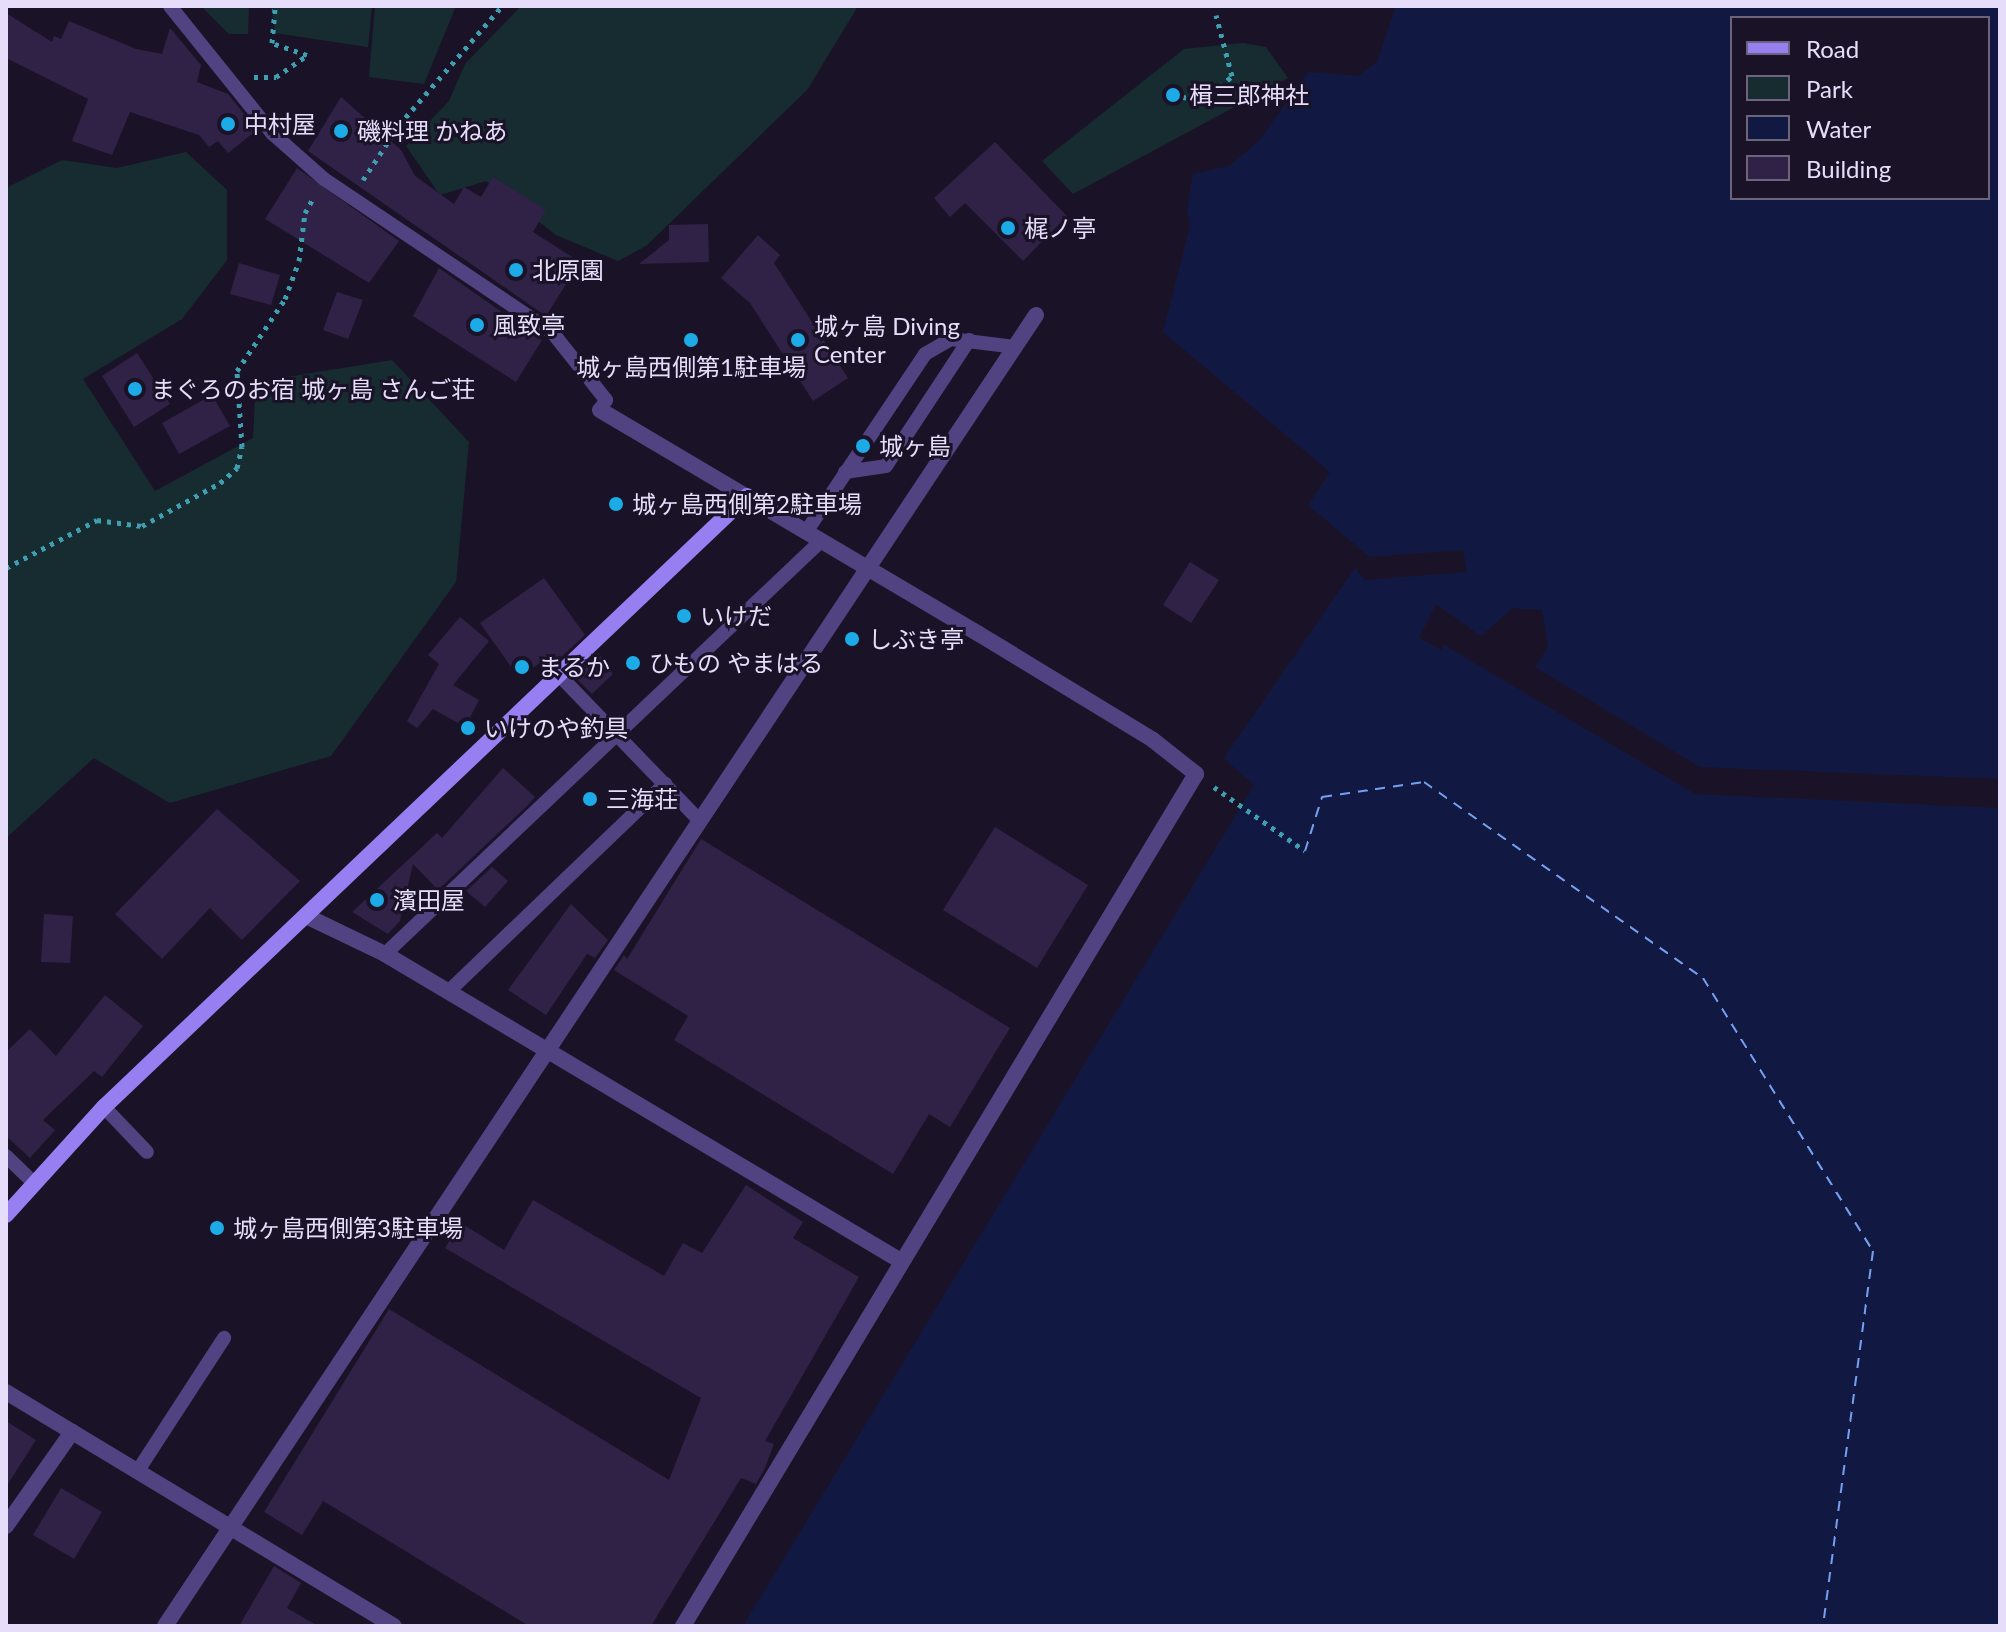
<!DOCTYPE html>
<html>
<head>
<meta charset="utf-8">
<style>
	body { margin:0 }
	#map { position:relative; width:2006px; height:1632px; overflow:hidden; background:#1a1327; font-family:Lato,"Noto Sans JP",sans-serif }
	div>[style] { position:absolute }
	.green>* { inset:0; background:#162c30 }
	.water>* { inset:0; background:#111942 }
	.pier>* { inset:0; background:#1a1327 }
	.ferry>* { height:2px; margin-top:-1px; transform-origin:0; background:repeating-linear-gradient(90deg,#759ff0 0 10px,transparent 0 18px) }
	.building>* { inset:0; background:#302146 }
	.path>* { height:5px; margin-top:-2.5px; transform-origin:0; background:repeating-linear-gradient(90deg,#3d9faf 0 4px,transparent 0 10px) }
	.lane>* { height:14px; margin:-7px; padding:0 7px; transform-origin:7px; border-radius:7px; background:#514381 }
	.street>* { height:16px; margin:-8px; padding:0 8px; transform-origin:8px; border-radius:8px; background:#514381 }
	.secondary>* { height:16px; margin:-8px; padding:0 8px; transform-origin:8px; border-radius:8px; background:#977ef1 }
	.dots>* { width:22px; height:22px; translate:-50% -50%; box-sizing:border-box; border:4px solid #1a1327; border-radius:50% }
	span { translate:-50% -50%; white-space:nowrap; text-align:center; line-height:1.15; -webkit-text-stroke:6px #1a1327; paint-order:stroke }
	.poi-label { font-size:24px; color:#e6ddfb }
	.left { translate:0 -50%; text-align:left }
	.frame { position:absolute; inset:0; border:8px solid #e6ddfb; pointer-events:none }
	.legend { position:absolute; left:1730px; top:16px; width:260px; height:184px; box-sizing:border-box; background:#1a1327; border:2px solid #6c647c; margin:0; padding:10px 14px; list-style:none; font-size:24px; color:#e6ddfb }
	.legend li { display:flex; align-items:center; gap:16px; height:40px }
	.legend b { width:40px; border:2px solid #6c647c }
</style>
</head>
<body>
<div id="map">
	<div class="green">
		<div style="clip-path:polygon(201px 6px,249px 6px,248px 34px,229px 34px)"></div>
		<div style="clip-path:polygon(271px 6px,372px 6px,368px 47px,275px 33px)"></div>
		<div style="clip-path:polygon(375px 6px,456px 6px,424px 84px,369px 77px)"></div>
		<div style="clip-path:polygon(521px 6px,858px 6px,807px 90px,646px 246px,618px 261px,556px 235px,486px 181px,440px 195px,406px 146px,449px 101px,465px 64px)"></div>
		<div style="clip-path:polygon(1243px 43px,1266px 47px,1288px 78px,1073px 194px,1042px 161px,1184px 49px)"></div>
		<div style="clip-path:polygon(186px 152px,227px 190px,227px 260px,182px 319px,83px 379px,155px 491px,253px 438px,256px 382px,392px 360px,469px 442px,456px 582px,331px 756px,170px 803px,94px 758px,6px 838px,6px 188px,62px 160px,117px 168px)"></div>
	</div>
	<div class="water">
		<div style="clip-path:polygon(evenodd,1396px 6px,2000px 6px,2000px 1626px,743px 1626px,1254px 785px,1224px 758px,1355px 568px,1365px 580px,1467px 572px,1463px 550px,1370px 557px,1308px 505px,1330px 472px,1163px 332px,1190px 226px,1187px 211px,1193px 174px,1229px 166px,1259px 141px,1308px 72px,1358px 76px,1377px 62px,1396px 6px,1732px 18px,1988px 18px,1988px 198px,1732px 198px,1732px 18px)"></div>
	</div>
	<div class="pier">
		<div style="clip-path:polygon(1436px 604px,1481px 636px,1513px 608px,1542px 610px,1548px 647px,1535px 667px,1700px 767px,2000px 779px,2000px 808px,1695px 794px,1444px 645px,1441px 650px,1419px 638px)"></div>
	</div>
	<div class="ferry">
		<div style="left:1305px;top:851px;width:57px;rotate:-72.5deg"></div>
		<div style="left:1322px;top:797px;width:103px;rotate:-8.4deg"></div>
		<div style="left:1424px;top:782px;width:341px;rotate:35.1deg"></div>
		<div style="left:1703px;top:978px;width:322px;rotate:58.1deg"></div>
		<div style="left:1873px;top:1251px;width:378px;rotate:97.6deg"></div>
	</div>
	<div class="building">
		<div style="clip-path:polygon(6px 13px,52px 42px,54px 36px,61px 39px,69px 21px,136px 49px,162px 54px,170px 28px,201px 65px,197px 82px,228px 94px,257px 130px,228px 153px,218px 141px,209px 147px,199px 135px,130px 112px,112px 155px,72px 141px,88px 99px,6px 58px)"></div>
		<div style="clip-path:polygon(341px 97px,401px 150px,415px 176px,454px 204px,464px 187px,481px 197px,493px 177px,546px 210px,533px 232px,580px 262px,546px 316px,308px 151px)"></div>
		<div style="clip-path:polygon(995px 142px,1067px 216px,1023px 261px,965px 203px,950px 217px,934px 198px)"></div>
		<div style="clip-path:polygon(297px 168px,399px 241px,369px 283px,265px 219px)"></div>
		<div style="clip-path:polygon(708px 224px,709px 262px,639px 264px,669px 240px,669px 225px)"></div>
		<div style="clip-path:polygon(758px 235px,780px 255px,774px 263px,848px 378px,813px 401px,750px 303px,721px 278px)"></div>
		<div style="clip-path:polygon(239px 263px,280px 275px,271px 305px,230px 294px)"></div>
		<div style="clip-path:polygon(439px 268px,542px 340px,516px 382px,413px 316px)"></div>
		<div style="clip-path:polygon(337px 292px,363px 300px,348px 339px,323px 330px)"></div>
		<div style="clip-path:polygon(137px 353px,170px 404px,134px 427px,102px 376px)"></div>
		<div style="clip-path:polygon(212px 395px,230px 426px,179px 454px,162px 423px)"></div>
		<div style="clip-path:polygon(1190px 562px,1219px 580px,1191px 623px,1163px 605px)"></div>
		<div style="clip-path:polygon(544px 578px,585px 635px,557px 661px,551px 655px,519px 678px,480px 623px)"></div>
		<div style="clip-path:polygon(460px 617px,489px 641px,453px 685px,479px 700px,465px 727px,433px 709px,417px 728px,407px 721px,439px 664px,428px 655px)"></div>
		<div style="clip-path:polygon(598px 653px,613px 674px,592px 694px,574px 676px)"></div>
		<div style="clip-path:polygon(503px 768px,535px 797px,528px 805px,438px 890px,413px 864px,400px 921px,388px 934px,352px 912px,437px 833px,442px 838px)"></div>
		<div style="clip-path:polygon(217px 809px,300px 881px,242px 940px,210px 908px,162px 959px,115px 914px)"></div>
		<div style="clip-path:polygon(995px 827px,1088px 885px,1037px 968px,943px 910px)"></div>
		<div style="clip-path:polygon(701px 839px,1010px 1028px,950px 1127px,929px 1114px,893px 1174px,674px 1040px,688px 1016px,614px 970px,624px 955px,627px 959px)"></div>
		<div style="clip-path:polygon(492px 867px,508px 881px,485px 907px,466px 891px)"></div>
		<div style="clip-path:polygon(571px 904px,608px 940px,595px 958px,587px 954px,546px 1015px,508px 990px)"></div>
		<div style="clip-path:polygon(44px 914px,73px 916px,70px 963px,41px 962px)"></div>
		<div style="clip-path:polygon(105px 995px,143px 1026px,102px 1077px,94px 1071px,43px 1120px,55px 1130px,30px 1158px,6px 1136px,6px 1052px,30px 1029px,56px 1056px)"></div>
		<div style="clip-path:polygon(746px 1185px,803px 1222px,793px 1238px,859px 1277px,765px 1441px,774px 1444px,764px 1470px,756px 1484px,741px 1478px,651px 1626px,529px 1626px,323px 1501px,302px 1535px,264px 1512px,389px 1309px,669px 1480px,701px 1398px,445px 1248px,461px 1223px,504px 1250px,533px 1200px,664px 1276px,683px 1243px,702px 1253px)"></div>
		<div style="clip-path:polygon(6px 1421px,36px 1440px,6px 1487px)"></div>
		<div style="clip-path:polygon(61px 1488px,102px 1512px,74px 1559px,33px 1535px)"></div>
		<div style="clip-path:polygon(274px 1566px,301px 1583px,287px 1608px,318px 1626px,239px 1626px)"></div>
	</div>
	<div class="path">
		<div style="left:254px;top:77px;width:22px"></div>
		<div style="left:276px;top:77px;width:38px;rotate:-35deg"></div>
		<div style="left:307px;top:55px;width:37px;rotate:-161deg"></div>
		<div style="left:272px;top:43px;width:37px;rotate:-85deg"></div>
		<div style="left:1182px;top:97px;width:22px;rotate:5deg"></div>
		<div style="left:1204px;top:99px;width:36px;rotate:-39deg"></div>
		<div style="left:1232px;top:76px;width:63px;rotate:-104.7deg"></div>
		<div style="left:363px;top:180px;width:66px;rotate:-56.8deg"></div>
		<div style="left:399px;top:125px;width:157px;rotate:-49.1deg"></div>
		<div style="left:6px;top:568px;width:103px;rotate:-27.8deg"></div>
		<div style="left:97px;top:520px;width:45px;rotate:7.6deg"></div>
		<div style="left:142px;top:526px;width:89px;rotate:-28.9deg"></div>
		<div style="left:220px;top:483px;width:23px;rotate:-41deg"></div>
		<div style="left:237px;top:468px;width:22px;rotate:-77deg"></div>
		<div style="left:242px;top:447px;width:76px;rotate:-93.8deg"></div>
		<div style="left:237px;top:371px;width:87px;rotate:-56.3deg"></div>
		<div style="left:285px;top:299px;width:40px;rotate:-69.8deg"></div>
		<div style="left:299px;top:261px;width:48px;rotate:-82.9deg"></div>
		<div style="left:305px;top:213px;width:18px;rotate:-61deg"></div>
		<div style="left:1214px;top:787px;width:111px;rotate:35.1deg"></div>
	</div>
	<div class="lane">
		<div style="left:170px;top:6px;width:163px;rotate:51.2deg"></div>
		<div style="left:272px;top:133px;width:69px;rotate:41.5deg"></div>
		<div style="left:324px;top:179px;width:275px;rotate:33.9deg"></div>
		<div style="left:552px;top:332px;width:87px;rotate:51.5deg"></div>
		<div style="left:606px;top:400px;width:12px;rotate:121deg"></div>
		<div style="left:845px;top:472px;width:41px;rotate:-8.3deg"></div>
		<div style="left:886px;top:466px;width:151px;rotate:-56.6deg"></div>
		<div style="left:806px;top:532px;width:214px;rotate:-56.2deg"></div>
		<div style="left:925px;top:354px;width:30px;rotate:-30deg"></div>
		<div style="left:951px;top:339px;width:64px;rotate:7.1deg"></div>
		<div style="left:560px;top:676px;width:202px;rotate:46deg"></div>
		<div style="left:385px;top:954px;width:601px;rotate:-43.45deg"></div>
		<div style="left:448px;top:992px;width:301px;rotate:-43.8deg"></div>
		<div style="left:104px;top:1107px;width:62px;rotate:46.3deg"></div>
		<div style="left:6px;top:1156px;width:37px;rotate:44deg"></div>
		<div style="left:137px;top:1472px;width:160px;rotate:-57deg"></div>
	</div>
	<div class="street">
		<div style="left:600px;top:410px;width:440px;rotate:30.6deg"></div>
		<div style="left:979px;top:634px;width:204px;rotate:31.3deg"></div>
		<div style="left:1153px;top:740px;width:55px;rotate:38.3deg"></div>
		<div style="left:1196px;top:774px;width:995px;rotate:121.05deg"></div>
		<div style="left:306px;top:916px;width:88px;rotate:25.7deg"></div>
		<div style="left:385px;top:954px;width:600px;rotate:30.75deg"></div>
		<div style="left:6px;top:1392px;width:453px;rotate:31.1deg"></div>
		<div style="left:6px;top:1526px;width:115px;rotate:-54.9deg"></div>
		<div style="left:165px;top:1626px;width:1574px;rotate:-56.4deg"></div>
	</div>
	<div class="secondary">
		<div style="left:6px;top:1215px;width:146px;rotate:-47.8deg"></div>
		<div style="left:104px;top:1107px;width:887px;rotate:-43.54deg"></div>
	</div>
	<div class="dots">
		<div style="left:1173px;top:95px;background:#1dabe7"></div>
		<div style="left:228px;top:124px;background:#1dabe7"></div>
		<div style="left:341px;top:131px;background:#1dabe7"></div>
		<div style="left:1008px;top:228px;background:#1dabe7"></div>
		<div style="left:516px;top:270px;background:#1dabe7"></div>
		<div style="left:477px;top:325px;background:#1dabe7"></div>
		<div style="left:691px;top:340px;background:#1dabe7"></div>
		<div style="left:798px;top:340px;background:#1dabe7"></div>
		<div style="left:135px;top:389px;background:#1dabe7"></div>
		<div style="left:863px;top:446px;background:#1dabe7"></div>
		<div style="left:616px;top:504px;background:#1dabe7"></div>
		<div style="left:684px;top:616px;background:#1dabe7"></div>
		<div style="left:852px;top:639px;background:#1dabe7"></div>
		<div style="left:633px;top:663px;background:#1dabe7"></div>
		<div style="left:522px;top:667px;background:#1dabe7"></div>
		<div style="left:468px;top:728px;background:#1dabe7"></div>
		<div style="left:590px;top:799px;background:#1dabe7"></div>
		<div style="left:377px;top:900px;background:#1dabe7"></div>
		<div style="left:217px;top:1228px;background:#1dabe7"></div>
	</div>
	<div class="poi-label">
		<span class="left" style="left:1189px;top:95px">楫三郎神社</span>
		<span class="left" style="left:244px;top:124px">中村屋</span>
		<span class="left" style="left:357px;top:131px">磯料理 かねあ</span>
		<span class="left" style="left:1024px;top:228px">梶ノ亭</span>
		<span class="left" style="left:532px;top:270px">北原園</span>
		<span class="left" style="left:493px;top:325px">風致亭</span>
		<span class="left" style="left:814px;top:340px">城ヶ島 Diving<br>Center</span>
		<span style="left:691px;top:367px">城ヶ島西側第1駐車場</span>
		<span class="left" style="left:151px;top:389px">まぐろのお宿 城ヶ島 さんご荘</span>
		<span class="left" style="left:879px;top:446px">城ヶ島</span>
		<span class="left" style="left:632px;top:504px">城ヶ島西側第2駐車場</span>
		<span class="left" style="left:700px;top:616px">いけだ</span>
		<span class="left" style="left:868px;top:639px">しぶき亭</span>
		<span class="left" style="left:649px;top:663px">ひもの やまはる</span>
		<span class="left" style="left:538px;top:667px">まるか</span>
		<span class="left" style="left:484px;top:728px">いけのや釣具</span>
		<span class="left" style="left:606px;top:799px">三海荘</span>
		<span class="left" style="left:393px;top:900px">濱田屋</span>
		<span class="left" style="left:233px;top:1228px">城ヶ島西側第3駐車場</span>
	</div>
	<div class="frame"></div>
	<ul class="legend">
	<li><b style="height:10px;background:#977ef1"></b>Road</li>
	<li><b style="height:22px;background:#162c30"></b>Park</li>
	<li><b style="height:22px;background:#111942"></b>Water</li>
	<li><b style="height:22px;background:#302146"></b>Building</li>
	</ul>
</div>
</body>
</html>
